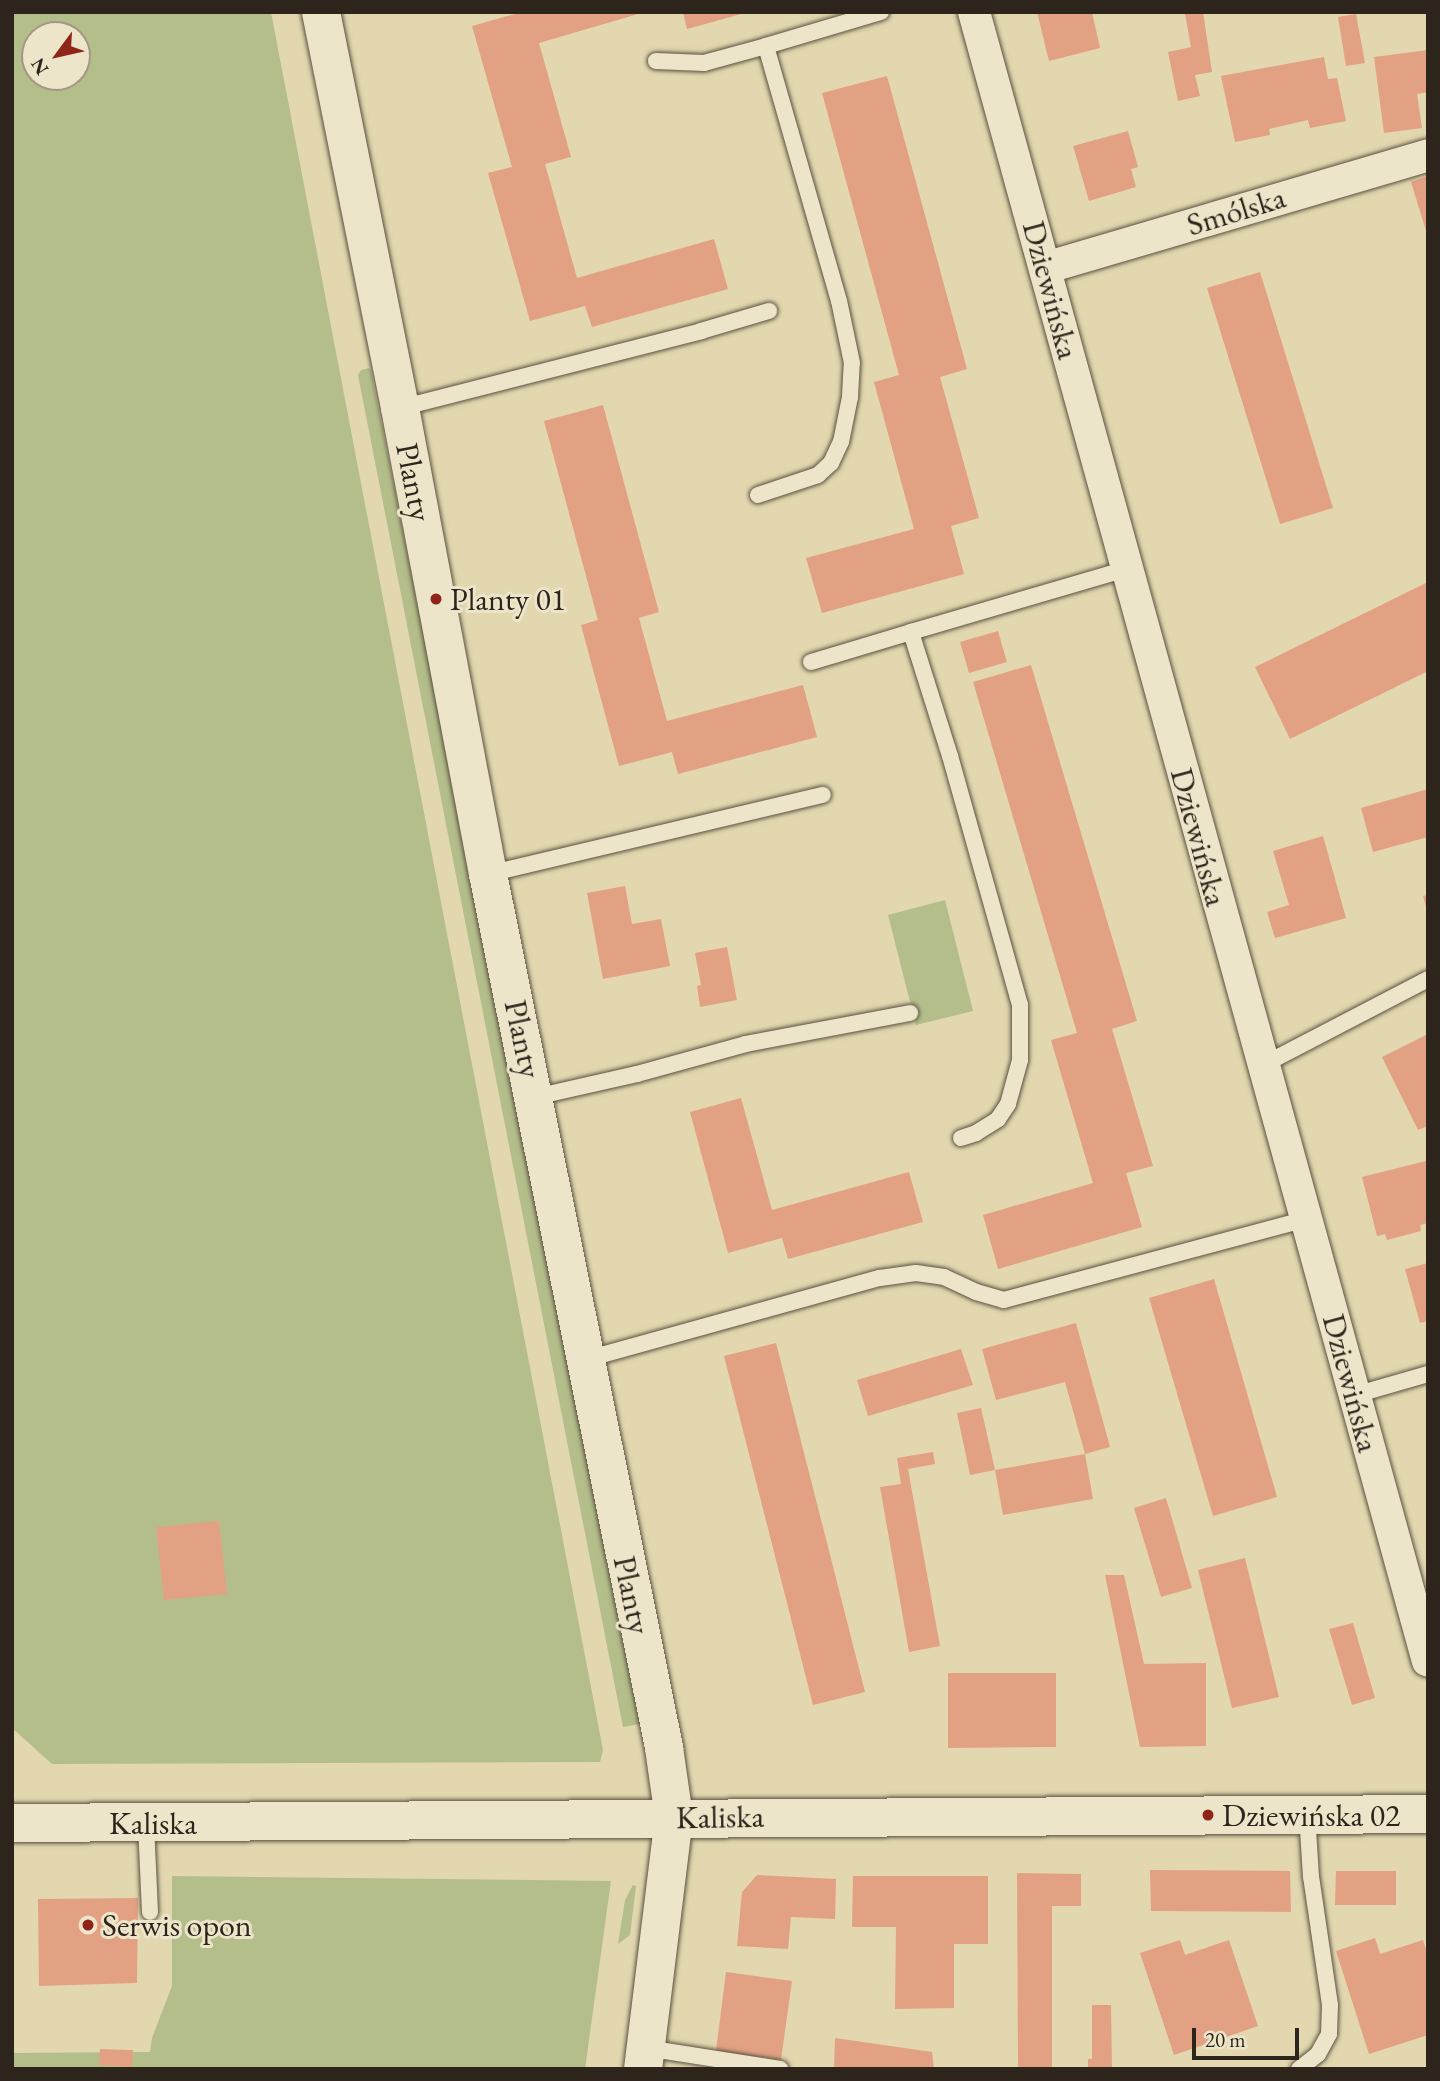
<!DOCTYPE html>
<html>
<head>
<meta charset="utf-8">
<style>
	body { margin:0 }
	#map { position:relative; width:1440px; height:2081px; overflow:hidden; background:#e2d7ae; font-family:"EB Garamond",serif }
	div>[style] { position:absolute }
	.green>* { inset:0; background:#b4be8a }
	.building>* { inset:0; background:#e3a183 }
	.roads { filter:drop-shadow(0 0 2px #5a5140) drop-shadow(0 0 2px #5a5140) }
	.service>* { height:16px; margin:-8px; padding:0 8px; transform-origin:8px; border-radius:8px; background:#ece5ca }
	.minor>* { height:32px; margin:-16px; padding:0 16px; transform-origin:16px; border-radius:16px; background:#ece5ca }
	.tertiary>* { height:38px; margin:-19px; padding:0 19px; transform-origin:19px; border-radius:19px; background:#ece5ca }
	.dots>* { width:19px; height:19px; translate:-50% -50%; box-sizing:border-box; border:4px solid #ece5ca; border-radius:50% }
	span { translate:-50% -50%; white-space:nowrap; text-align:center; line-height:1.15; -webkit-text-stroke:6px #ece5ca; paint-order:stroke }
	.street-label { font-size:32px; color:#2d241c }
	.poi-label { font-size:32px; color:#2d241c }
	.left { translate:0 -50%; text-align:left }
	.frame { position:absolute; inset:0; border:14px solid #2d241c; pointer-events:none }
	.north { position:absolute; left:21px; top:21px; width:70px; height:70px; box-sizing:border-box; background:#ece5ca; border:2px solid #a09884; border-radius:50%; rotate:237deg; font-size:19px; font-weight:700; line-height:28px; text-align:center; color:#2d241c }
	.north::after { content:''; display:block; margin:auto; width:24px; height:32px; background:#8f2418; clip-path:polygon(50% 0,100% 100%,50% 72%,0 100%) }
	.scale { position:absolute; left:1192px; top:2028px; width:107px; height:32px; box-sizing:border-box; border:4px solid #2d241c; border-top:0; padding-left:9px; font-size:21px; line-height:24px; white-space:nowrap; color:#2d241c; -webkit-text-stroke:5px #ece5ca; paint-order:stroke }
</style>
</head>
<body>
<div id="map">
	<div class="green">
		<div style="clip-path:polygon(evenodd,12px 12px,271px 12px,603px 1750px,600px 1762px,52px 1764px,12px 1728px,12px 12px,35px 35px,77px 35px,77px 77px,35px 77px,35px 35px)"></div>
		<div style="clip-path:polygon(369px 368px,371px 371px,640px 1724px,623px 1727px,358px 375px,361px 370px)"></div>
		<div style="clip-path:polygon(945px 900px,973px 1011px,916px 1025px,888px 915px)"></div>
		<div style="clip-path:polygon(172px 1876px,611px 1881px,585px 2069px,12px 2069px,12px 2053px,150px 2052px,152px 2038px,172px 1986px)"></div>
		<div style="clip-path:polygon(633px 1885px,636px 1886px,630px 1935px,618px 1944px,625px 1900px)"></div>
	</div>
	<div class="building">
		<div style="clip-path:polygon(522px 12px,645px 12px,539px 43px,571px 157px,545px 164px,577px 278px,714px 239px,728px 289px,592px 327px,585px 306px,530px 321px,488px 173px,512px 167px,472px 26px)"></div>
		<div style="clip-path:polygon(683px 12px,744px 12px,745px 13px,687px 29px)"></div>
		<div style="clip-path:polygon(1037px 12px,1092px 12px,1100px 48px,1049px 61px)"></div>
		<div style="clip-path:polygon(1203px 12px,1212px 72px,1195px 75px,1200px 96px,1178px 101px,1168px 52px,1191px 47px,1185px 14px)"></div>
		<div style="clip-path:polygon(1356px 14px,1365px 63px,1346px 66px,1338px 17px)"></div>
		<div style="clip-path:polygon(1428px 50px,1428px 92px,1417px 94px,1422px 128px,1384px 133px,1374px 57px)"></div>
		<div style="clip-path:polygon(1324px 57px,1328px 79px,1337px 78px,1346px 121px,1310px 128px,1308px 120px,1269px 129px,1270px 135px,1235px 142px,1221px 76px)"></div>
		<div style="clip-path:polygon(887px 76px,967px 369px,940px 377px,979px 518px,951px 526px,964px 574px,822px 613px,806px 558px,914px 529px,874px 382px,899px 375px,822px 93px)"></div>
		<div style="clip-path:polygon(1128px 131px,1138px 167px,1131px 169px,1136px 187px,1089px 201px,1073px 146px)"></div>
		<div style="clip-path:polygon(1428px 176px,1428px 234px,1427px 234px,1411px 182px)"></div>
		<div style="clip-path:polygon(1260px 272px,1333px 508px,1280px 524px,1207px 288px)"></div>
		<div style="clip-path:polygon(603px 405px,659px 612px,639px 618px,667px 721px,803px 685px,817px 737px,678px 774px,672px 752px,619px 766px,581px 625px,598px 620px,544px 421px)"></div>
		<div style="clip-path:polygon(1428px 582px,1428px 671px,1290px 739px,1255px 667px)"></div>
		<div style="clip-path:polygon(998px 631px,1007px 662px,969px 673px,960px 642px)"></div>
		<div style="clip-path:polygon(1031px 665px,1137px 1021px,1112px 1029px,1153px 1166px,1126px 1173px,1142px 1227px,998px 1269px,983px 1215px,1093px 1183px,1051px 1040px,1077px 1033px,973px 682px)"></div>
		<div style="clip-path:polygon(1428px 789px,1428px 837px,1373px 852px,1361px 808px)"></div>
		<div style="clip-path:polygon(1323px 836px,1346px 918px,1275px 938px,1267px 912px,1289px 905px,1273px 851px)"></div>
		<div style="clip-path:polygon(625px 886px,632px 924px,661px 919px,670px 966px,603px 979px,587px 893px)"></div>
		<div style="clip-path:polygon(1428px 895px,1428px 911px,1427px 911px,1423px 896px)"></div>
		<div style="clip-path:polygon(727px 947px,737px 1000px,700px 1007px,697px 986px,701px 985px,695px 953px)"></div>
		<div style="clip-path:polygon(1428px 1034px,1428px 1126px,1418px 1130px,1382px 1057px)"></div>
		<div style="clip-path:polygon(741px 1098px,772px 1210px,909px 1172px,923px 1222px,788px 1259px,782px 1238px,728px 1253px,690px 1112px)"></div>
		<div style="clip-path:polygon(1426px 1161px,1428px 1223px,1420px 1225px,1421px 1231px,1387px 1240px,1385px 1234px,1377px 1236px,1362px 1177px)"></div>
		<div style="clip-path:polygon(1428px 1263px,1428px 1321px,1420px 1323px,1405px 1269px)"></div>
		<div style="clip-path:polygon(1214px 1279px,1277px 1497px,1213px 1516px,1149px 1298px)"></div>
		<div style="clip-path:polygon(1076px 1323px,1110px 1447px,1085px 1454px,1065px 1382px,996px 1400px,982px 1349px)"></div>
		<div style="clip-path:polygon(776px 1343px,865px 1692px,813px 1705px,724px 1356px)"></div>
		<div style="clip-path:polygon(961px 1349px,973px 1385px,868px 1416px,857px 1380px)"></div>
		<div style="clip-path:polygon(981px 1408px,995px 1470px,1085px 1454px,1093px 1499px,1003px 1515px,995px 1470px,970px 1475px,957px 1413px)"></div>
		<div style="clip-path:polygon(933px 1452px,935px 1464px,908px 1469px,940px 1646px,909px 1652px,880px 1487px,901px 1484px,897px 1458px)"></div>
		<div style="clip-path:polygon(1166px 1498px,1192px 1588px,1161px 1597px,1134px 1508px)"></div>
		<div style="clip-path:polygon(219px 1521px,227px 1594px,164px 1600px,156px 1527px)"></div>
		<div style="clip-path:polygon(1245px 1558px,1279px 1697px,1232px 1708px,1198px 1570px)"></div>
		<div style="clip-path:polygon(1105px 1575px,1124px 1575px,1144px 1664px,1206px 1663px,1206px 1746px,1140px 1747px)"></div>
		<div style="clip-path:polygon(1353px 1623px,1375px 1698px,1352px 1705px,1329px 1629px)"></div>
		<div style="clip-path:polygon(948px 1673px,1056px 1673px,1056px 1747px,948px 1748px)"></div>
		<div style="clip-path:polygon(1150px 1870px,1290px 1871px,1291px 1912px,1151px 1911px)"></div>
		<div style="clip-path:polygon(1336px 1871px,1396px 1871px,1396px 1905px,1335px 1905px)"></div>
		<div style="clip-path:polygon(1017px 1873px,1081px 1874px,1081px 1906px,1052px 1906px,1052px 2069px,1018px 2069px)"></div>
		<div style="clip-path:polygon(757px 1875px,836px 1879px,835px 1919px,791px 1917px,788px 1949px,737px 1946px,742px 1892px)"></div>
		<div style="clip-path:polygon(853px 1876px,988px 1876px,988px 1944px,954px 1944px,954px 2008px,895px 2009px,896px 1927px,852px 1927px)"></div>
		<div style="clip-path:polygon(138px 1898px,137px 1983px,39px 1986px,38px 1899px)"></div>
		<div style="clip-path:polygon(1375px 1938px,1380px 1954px,1423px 1940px,1428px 1956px,1428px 2035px,1369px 2054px,1336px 1951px)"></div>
		<div style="clip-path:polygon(1180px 1940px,1185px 1955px,1229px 1940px,1258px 2026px,1174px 2055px,1140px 1953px)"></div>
		<div style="clip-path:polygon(726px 1972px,792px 1981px,781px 2060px,716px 2051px)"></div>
		<div style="clip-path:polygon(1092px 2005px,1111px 2005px,1112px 2069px,1088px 2069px,1088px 2059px,1092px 2059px)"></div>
		<div style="clip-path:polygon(835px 2038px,932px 2052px,934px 2069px,834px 2069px)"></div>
		<div style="clip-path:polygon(100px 2049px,133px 2050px,132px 2067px,99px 2065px)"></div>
	</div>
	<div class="roads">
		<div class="service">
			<div style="left:656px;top:61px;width:48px;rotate:2.4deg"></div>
			<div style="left:704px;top:63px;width:64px;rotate:-15.3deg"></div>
			<div style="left:400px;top:408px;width:311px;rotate:-14.3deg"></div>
			<div style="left:701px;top:331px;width:71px;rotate:-16.4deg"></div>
			<div style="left:758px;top:495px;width:63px;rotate:-18.4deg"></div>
			<div style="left:818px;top:475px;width:18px;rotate:-43deg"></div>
			<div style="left:831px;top:463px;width:23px;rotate:-65deg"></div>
			<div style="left:841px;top:442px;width:46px;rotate:-78.7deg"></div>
			<div style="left:850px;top:397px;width:34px;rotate:-87deg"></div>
			<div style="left:852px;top:363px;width:63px;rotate:-101.8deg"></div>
			<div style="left:839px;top:301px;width:265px;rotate:-106deg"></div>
			<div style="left:766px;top:46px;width:120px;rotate:-16.5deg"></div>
			<div style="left:811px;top:662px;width:104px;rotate:-16.7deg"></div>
			<div style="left:488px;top:874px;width:344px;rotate:-13.3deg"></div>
			<div style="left:1263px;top:1065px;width:186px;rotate:-27.5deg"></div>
			<div style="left:535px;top:1097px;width:105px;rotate:-12.7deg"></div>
			<div style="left:637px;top:1074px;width:113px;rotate:-15.4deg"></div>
			<div style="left:746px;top:1044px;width:167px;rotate:-10.7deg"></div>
			<div style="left:961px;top:1138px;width:16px;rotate:-18deg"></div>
			<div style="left:976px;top:1133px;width:26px;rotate:-32deg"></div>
			<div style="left:998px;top:1119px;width:18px;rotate:-56deg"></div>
			<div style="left:1008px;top:1104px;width:46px;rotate:-74.7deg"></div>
			<div style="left:1020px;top:1060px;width:55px;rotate:-90deg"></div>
			<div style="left:1020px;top:1005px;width:259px;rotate:-105.7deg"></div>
			<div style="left:950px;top:756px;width:130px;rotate:-107.5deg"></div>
			<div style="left:911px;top:632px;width:224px;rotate:-16.3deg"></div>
			<div style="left:587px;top:1359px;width:304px;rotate:-15.5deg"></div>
			<div style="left:880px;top:1278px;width:36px;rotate:-8deg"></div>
			<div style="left:916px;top:1273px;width:28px;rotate:8deg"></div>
			<div style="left:944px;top:1277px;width:35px;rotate:25deg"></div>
			<div style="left:976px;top:1292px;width:29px;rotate:16deg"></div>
			<div style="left:1004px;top:1300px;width:313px;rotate:-15deg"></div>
			<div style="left:1355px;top:1395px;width:76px;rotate:-16deg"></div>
			<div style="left:146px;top:1824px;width:88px;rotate:87.4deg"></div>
			<div style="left:646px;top:2048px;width:136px;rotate:8.9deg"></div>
			<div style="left:1299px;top:2069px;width:24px;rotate:-38deg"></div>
			<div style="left:1318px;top:2054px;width:23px;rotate:-61deg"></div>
			<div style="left:1329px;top:2034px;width:29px;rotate:-88deg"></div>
			<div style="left:1330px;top:2005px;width:129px;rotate:-98.4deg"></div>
			<div style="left:1311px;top:1877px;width:63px;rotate:-93.6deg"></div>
		</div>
		<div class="minor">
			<div style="left:974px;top:12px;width:1710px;rotate:74.61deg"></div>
			<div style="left:1045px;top:268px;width:399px;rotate:-16.4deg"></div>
		</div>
		<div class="tertiary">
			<div style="left:321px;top:12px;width:404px;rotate:78.7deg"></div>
			<div style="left:400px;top:408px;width:474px;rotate:79.3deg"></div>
			<div style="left:488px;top:874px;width:892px;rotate:78.61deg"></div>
			<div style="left:664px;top:1748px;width:70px;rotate:81.8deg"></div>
			<div style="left:674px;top:1817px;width:254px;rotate:97deg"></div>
			<div style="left:12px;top:1823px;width:1416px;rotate:-0.36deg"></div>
		</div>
	</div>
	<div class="dots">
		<div style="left:436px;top:599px;background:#8f2418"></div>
		<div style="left:1208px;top:1815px;background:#8f2418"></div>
		<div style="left:88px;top:1925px;background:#8f2418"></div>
	</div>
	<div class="street-label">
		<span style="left:1236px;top:211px;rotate:-17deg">Smólska</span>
		<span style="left:1051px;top:290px;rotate:75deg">Dziewińska</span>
		<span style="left:414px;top:482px;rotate:79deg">Planty</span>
		<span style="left:1199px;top:837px;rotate:75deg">Dziewińska</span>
		<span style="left:523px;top:1039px;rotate:78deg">Planty</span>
		<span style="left:1351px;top:1383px;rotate:75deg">Dziewińska</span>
		<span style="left:632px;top:1595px;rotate:78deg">Planty</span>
		<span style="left:720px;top:1817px;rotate:-1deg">Kaliska</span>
		<span style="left:153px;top:1823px">Kaliska</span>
	</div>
	<div class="poi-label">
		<span class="left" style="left:450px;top:599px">Planty 01</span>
		<span class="left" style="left:1222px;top:1815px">Dziewińska 02</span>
		<span class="left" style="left:102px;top:1925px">Serwis opon</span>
	</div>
	<div class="frame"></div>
	<div class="north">N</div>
	<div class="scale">20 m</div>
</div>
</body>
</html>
